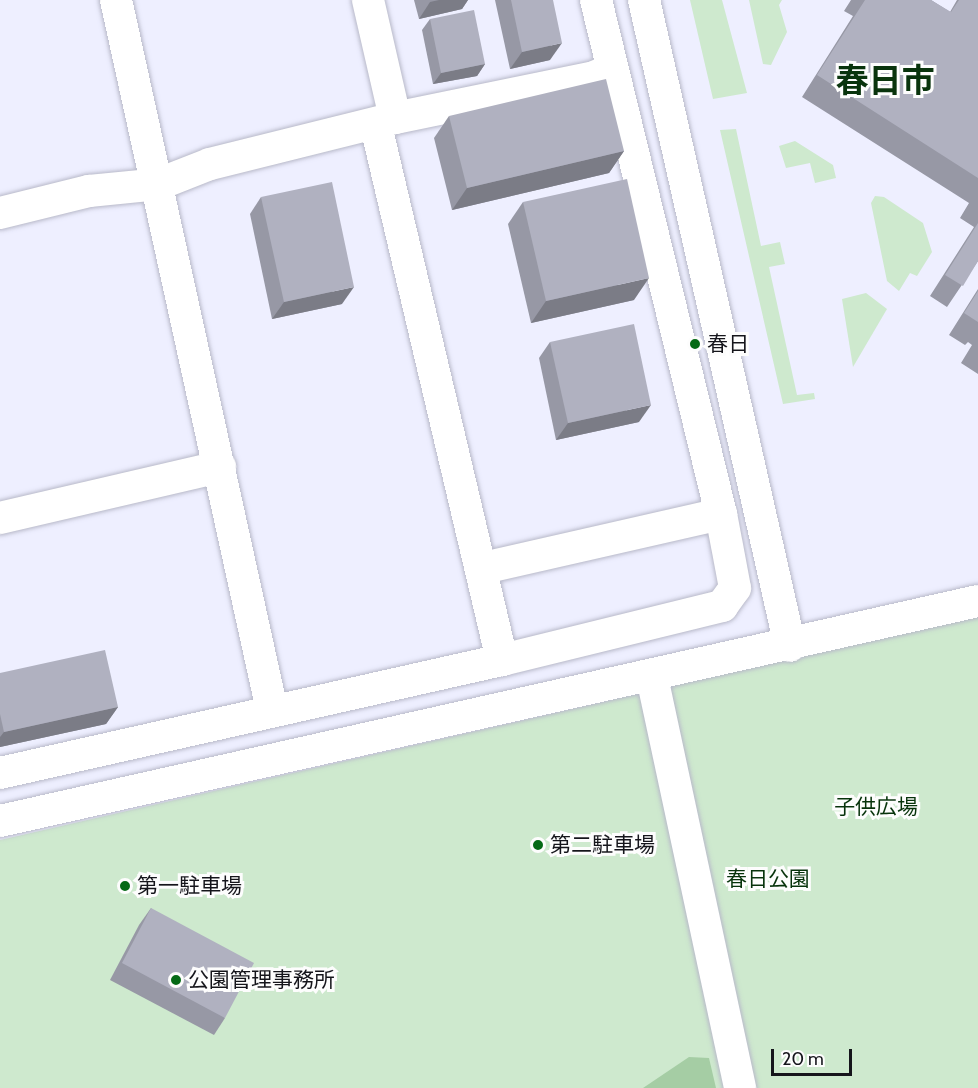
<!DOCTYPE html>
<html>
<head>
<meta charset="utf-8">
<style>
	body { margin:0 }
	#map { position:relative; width:978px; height:1088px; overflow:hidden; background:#eeefff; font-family:Cabin,"Noto Sans JP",sans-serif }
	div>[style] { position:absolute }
	.green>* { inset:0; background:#cee9ce }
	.forest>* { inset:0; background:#a5cda4 }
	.roads { filter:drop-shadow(0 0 2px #b8b9c9) drop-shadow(0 0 2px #b8b9c9) }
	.minor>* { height:32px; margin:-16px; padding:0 16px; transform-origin:16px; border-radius:16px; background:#fff }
	.wall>* { inset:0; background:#9798a5 }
	.shaded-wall>* { inset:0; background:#7b7c86 }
	.building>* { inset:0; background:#b0b1c0 }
	.dots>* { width:16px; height:16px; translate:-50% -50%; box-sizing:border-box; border:3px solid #fdfdfd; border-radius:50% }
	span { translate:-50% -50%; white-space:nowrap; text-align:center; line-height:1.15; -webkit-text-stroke:6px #fdfdfd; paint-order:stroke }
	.poi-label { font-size:21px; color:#15151b }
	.left { translate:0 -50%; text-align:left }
	.park-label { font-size:21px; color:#07330b }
	.town-label { font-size:33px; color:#09340d; font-weight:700 }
	.scale { position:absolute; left:771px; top:1049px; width:81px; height:27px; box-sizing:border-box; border:3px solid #15151b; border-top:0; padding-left:8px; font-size:18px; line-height:21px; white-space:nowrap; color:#15151b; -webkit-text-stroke:4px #fdfdfd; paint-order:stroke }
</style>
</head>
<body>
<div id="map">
	<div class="green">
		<div style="clip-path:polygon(690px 0,722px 0,747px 93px,713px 99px)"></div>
		<div style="clip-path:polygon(749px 0,782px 0,779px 5px,787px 32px,771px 65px,763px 64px)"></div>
		<div style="clip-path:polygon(736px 129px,761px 246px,780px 242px,785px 264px,769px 267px,797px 395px,814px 393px,815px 399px,783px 404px,720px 130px)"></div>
		<div style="clip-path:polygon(795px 141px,833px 165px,836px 178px,815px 183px,810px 163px,786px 168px,779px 146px)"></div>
		<div style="clip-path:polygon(875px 196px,884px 197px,923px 223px,932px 252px,917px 276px,910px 273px,899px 291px,887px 281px,871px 203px)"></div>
		<div style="clip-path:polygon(866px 293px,887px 309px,853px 367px,842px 299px)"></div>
		<div style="clip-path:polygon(978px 616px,978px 1088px,0 1088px,0 840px)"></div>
	</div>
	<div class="forest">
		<div style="clip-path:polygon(689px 1057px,709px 1058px,716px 1088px,643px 1088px)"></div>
	</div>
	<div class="roads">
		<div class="minor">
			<div style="left:116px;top:0;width:727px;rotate:77.61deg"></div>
			<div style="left:368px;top:0;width:121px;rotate:77.1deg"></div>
			<div style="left:644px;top:0;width:662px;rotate:77.26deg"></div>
			<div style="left:376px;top:126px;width:549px;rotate:76.72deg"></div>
			<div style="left:0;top:213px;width:92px;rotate:-13.9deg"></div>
			<div style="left:89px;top:191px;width:70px;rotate:-5.7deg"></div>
			<div style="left:159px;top:184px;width:55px;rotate:-21.4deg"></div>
			<div style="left:210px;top:164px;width:191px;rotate:-14deg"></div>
			<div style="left:395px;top:118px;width:203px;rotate:-11.6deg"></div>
			<div style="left:594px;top:77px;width:20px;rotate:-24deg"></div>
			<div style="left:0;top:518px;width:226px;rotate:-13.1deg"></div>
			<div style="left:483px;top:568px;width:244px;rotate:-12.8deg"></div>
			<div style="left:655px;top:691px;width:406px;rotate:77.9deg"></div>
			<div style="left:0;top:773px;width:515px;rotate:-12.69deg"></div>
			<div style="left:502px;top:660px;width:227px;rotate:-13.8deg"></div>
			<div style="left:722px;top:606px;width:22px;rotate:-54deg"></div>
			<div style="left:735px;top:588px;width:75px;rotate:-100.7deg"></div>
			<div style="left:721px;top:514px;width:529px;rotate:-103.67deg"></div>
			<div style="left:0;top:821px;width:1002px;rotate:-12.68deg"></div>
		</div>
	</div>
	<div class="wall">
		<div style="clip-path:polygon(414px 0,468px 0,462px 9px,419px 19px)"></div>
		<div style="clip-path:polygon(495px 0,553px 0,550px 60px,510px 69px)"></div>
		<div style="clip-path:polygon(851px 0,931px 0,950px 12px,957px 0,978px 0,978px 261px,947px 307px,930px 296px,974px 227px,960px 218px,969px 203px,802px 97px,853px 16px,844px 11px)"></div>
		<div style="clip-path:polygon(430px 19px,485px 64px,477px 76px,433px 84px,422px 30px)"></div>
		<div style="clip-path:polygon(449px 116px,624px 151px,609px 173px,452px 210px,434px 138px)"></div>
		<div style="clip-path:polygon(261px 197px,342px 304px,272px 319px,250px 214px)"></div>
		<div style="clip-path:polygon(523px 202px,634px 300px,531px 323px,508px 224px)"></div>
		<div style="clip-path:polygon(978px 289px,978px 374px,961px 363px,972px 345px,968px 342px,965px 345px,949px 335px)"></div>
		<div style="clip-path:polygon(550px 342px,639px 422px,556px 440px,539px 358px)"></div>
		<div style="clip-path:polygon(0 673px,118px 707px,106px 724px,0 747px)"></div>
		<div style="clip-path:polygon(151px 908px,225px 1018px,214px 1035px,110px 980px,139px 925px)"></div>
	</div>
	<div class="shaded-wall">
		<div style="clip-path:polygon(439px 0,468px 0,462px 9px,419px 19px,430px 2px)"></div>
		<div style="clip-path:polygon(562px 43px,550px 60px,510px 69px,522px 52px)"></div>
		<div style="clip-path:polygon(485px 64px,477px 76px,433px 84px,441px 73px)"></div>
		<div style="clip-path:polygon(624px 151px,609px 173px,452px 210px,467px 188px)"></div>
		<div style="clip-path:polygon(649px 278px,634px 300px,531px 323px,546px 301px)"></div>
		<div style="clip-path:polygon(354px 287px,342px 304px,272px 319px,284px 302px)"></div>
		<div style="clip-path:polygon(651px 405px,639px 422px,556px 440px,568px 423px)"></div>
		<div style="clip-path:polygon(118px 707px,106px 724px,0 747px,0 737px,4px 732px)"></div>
	</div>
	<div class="building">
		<div style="clip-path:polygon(511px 0,553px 0,562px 43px,522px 52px)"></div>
		<div style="clip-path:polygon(865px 0,931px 0,951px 12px,959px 0,978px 0,978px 178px,817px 75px)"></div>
		<div style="clip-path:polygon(474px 10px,485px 64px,441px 73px,430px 19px)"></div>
		<div style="clip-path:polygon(606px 79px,624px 151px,467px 188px,449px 116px)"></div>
		<div style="clip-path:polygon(627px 179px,649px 278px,546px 301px,523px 202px)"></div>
		<div style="clip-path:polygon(332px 182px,354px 287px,284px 302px,261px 197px)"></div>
		<div style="clip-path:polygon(978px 223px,978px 261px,963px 286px,945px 275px)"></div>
		<div style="clip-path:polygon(978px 291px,978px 322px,964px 313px)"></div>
		<div style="clip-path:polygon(634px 324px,651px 405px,568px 423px,550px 342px)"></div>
		<div style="clip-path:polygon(105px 650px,118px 707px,4px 732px,0 714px,0 673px)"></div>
		<div style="clip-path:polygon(151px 908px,254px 963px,225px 1018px,122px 963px)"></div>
	</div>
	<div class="dots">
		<div style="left:695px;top:344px;background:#056a16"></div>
		<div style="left:538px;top:845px;background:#056a16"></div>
		<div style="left:125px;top:886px;background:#056a16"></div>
		<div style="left:176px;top:980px;background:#056a16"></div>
	</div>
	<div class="poi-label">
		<span class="left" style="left:707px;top:344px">春日</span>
		<span class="left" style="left:550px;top:845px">第二駐車場</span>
		<span class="left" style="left:137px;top:886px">第一駐車場</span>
		<span class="left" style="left:188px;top:980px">公園管理事務所</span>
	</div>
	<div class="park-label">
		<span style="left:876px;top:807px">子供広場</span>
		<span style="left:768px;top:879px">春日公園</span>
	</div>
	<div class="town-label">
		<span style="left:885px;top:81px">春日市</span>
	</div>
	<div class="scale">20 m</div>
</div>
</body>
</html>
